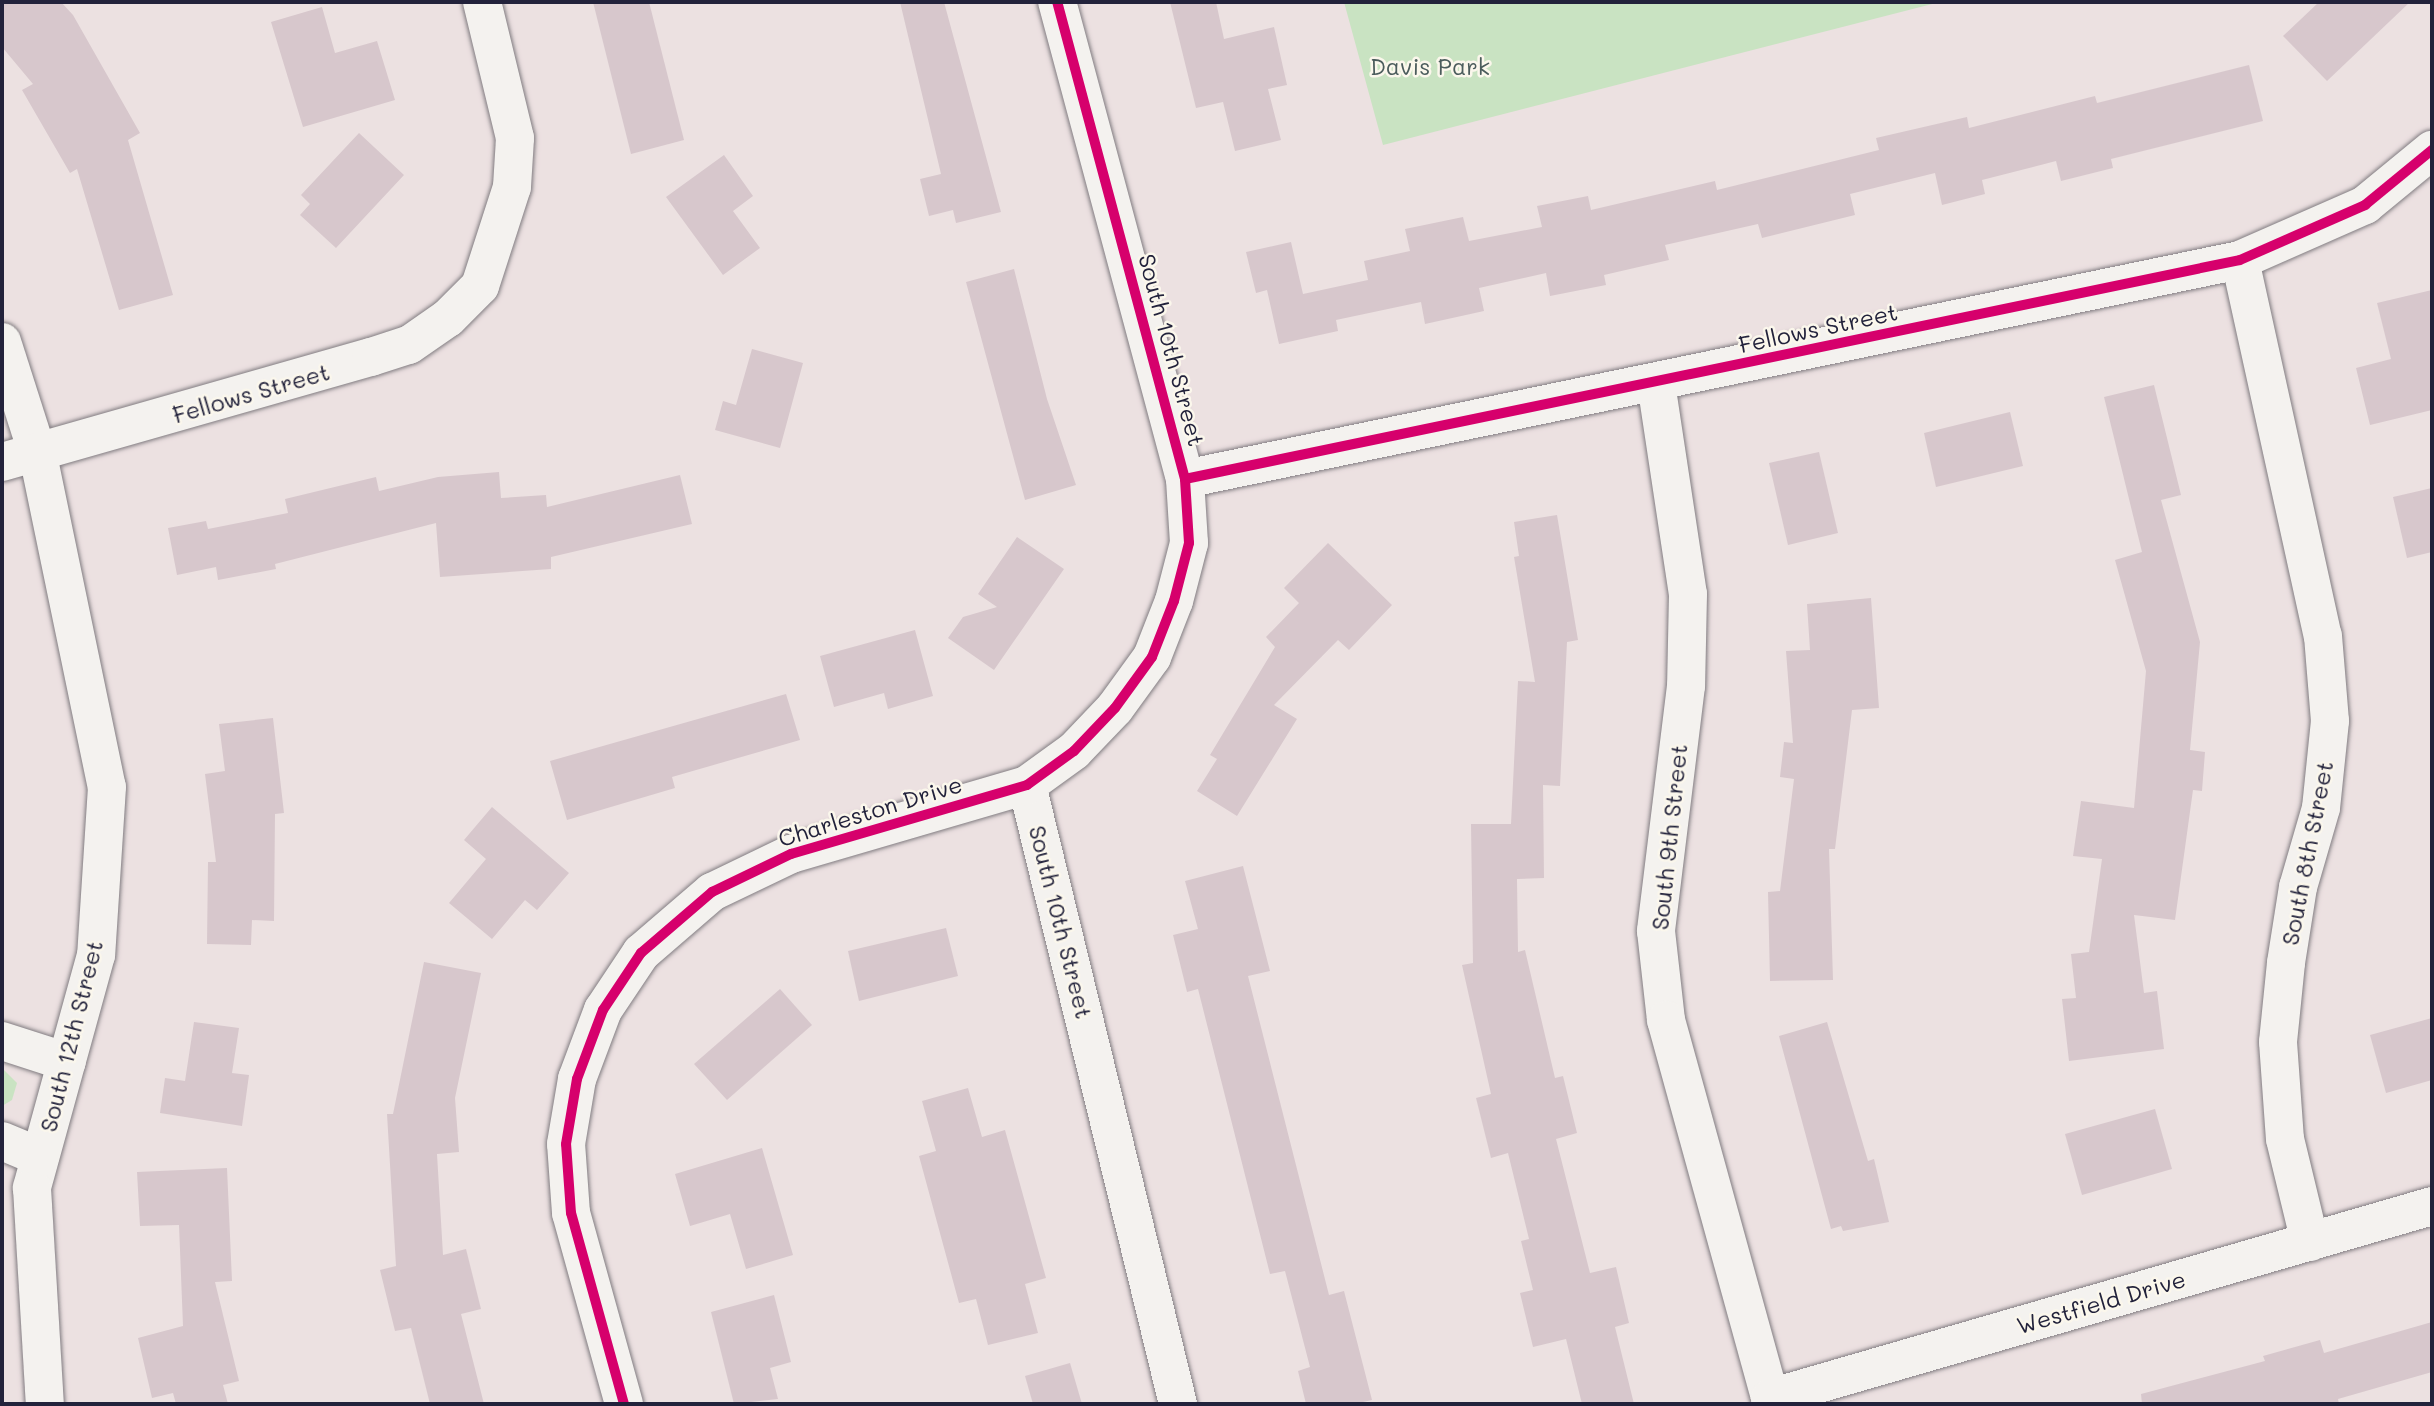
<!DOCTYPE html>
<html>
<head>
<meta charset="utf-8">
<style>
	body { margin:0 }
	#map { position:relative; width:2434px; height:1406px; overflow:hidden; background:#ece1e1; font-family:Mali,sans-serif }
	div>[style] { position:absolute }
	.green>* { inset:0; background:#c9e3c2 }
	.building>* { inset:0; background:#d7c7cc }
	.roads { filter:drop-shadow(0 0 2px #817c81) drop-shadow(0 0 2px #817c81) }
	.minor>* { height:38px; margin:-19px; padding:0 19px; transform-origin:19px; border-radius:19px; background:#f4f2ef }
	.cycleway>* { height:10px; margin:-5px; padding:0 5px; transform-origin:5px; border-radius:5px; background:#d6006c }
	span { translate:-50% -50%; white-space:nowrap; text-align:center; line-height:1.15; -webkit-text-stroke:5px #fbf7ec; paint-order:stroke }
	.park-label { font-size:23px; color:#4b5c5c }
	.street-label { font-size:23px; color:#22223b }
	.frame { position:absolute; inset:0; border:4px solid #22223b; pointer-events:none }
</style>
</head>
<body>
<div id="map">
	<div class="green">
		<div style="clip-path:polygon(1344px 2px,1940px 2px,1383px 145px)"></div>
		<div style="clip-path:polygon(2px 1068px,17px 1083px,12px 1100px,2px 1106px)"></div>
	</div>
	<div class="building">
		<div style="clip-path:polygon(2px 2px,61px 2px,73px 15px,140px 133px,128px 140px,173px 295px,119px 310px,77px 169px,70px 173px,22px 90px,33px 84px,2px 47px)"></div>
		<div style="clip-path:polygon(593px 2px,649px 2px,684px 140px,631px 154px)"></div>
		<div style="clip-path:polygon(900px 2px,944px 2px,1001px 212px,956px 223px,953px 210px,929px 216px,920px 179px,941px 174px)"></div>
		<div style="clip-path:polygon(1170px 2px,1216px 2px,1224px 39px,1274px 27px,1287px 85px,1268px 89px,1281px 140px,1235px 151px,1223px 102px,1196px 108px)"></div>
		<div style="clip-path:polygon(2319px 2px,2410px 2px,2327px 81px,2283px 36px)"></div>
		<div style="clip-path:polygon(322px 7px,335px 53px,377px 41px,395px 100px,303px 127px,271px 22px)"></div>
		<div style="clip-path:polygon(2249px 65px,2263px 121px,2111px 159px,2113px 168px,2061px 181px,2056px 161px,1982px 180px,1985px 194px,1942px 205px,1935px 173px,1850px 194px,1855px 215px,1762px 238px,1758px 224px,1665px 245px,1669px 260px,1604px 275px,1606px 285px,1550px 296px,1546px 273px,1479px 288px,1484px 311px,1425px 324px,1421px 302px,1336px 320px,1338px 331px,1279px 344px,1267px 290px,1256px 293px,1246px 252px,1291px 242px,1303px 294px,1368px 280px,1364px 261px,1410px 251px,1405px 229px,1463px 217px,1469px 241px,1542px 227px,1537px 206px,1588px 196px,1591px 210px,1715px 181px,1717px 190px,1879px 150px,1876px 138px,1967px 117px,1969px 128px,2095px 96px,2097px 103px)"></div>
		<div style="clip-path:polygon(359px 133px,404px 175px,336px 248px,300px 215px,310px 204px,301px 195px)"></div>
		<div style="clip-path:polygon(724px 155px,753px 196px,733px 211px,760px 248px,723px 275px,666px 197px)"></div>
		<div style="clip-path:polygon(1014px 269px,1047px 399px,1076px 485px,1025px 500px,966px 282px)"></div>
		<div style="clip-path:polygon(2432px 290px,2432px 410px,2370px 425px,2356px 368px,2391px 359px,2377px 303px)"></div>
		<div style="clip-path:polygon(752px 349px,803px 363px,780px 448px,715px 430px,723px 401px,736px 405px)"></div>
		<div style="clip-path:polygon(2154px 385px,2181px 495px,2161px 500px,2200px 642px,2190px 750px,2205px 752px,2202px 791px,2193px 790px,2175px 920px,2134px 915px,2144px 993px,2157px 991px,2164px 1049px,2069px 1061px,2062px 999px,2076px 998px,2071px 954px,2089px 952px,2102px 859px,2073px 856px,2081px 801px,2134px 808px,2146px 671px,2115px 560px,2142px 552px,2104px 397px)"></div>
		<div style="clip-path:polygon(2010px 412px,2023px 466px,1936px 487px,1924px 433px)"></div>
		<div style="clip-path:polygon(1819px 452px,1838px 533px,1788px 545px,1769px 463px)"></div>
		<div style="clip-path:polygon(499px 472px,501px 498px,546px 495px,547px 507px,680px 475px,692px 524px,551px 557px,551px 569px,440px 577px,436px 523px,275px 564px,276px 569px,218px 580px,216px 567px,177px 575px,168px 528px,206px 521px,208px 529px,288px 513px,285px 499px,376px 477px,379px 491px,438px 477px)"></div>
		<div style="clip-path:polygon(2432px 488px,2432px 552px,2407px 558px,2393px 497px)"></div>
		<div style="clip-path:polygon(1557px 515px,1578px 640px,1567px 642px,1560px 786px,1543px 785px,1544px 878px,1517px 879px,1518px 952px,1525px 950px,1555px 1078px,1563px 1076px,1577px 1133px,1556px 1139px,1590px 1273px,1616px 1267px,1629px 1323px,1615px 1327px,1634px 1404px,1582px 1404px,1566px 1339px,1533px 1347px,1520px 1293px,1533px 1290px,1521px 1241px,1529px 1239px,1508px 1153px,1491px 1158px,1476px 1098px,1491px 1094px,1462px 965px,1473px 963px,1471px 824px,1511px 824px,1518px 681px,1535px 682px,1514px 557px,1519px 556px,1514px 522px)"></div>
		<div style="clip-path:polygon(1017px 537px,1064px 569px,994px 670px,948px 638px,963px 617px,997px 607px,978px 594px)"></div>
		<div style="clip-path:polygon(1328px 543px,1392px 605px,1349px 650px,1338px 640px,1274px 705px,1297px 719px,1237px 816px,1197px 791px,1217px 759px,1210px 755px,1275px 647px,1266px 637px,1299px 603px,1284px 588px)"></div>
		<div style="clip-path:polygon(1871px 598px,1879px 708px,1852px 710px,1835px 849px,1829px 849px,1833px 980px,1770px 981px,1768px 892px,1780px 891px,1794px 779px,1780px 777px,1784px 742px,1793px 743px,1786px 651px,1810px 650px,1807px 604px)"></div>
		<div style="clip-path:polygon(915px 630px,933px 696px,888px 709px,884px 693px,834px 707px,820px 656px)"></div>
		<div style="clip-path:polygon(786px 694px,800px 740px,672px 777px,675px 788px,567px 820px,550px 761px)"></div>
		<div style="clip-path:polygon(273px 718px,284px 813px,275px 814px,274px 921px,252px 920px,251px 945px,207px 944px,208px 862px,216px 862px,205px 774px,225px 771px,219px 724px)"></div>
		<div style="clip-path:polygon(492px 807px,569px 873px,537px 910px,525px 900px,492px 939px,449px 903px,486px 859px,464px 840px)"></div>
		<div style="clip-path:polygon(1243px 866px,1270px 971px,1248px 976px,1329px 1295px,1344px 1291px,1372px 1400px,1354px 1404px,1306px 1404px,1298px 1371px,1310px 1367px,1285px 1271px,1270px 1274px,1198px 989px,1187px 992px,1173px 935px,1198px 929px,1185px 881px)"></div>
		<div style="clip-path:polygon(946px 928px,958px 976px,859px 1001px,848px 951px)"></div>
		<div style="clip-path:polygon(424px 962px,481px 973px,455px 1098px,459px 1152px,437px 1154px,443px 1255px,466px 1249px,481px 1309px,461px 1314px,484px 1404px,430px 1404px,411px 1328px,395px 1331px,380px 1270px,396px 1266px,387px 1114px,393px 1114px)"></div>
		<div style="clip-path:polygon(780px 989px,812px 1025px,727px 1100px,694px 1064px)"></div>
		<div style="clip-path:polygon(2432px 1018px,2432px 1080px,2386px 1093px,2370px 1035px)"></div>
		<div style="clip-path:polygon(194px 1022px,239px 1028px,232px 1073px,249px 1075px,242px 1126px,160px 1113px,165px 1078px,185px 1081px)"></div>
		<div style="clip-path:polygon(1827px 1022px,1868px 1161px,1874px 1159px,1889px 1222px,1843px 1231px,1841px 1226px,1831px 1229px,1779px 1036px)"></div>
		<div style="clip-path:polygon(968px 1088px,982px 1137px,1005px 1130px,1046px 1278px,1025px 1284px,1038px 1333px,988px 1345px,976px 1299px,959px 1303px,919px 1156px,936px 1151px,922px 1101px)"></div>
		<div style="clip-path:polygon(2155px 1109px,2172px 1169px,2082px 1195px,2065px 1134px)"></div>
		<div style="clip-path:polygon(762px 1148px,793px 1255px,746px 1269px,730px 1214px,690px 1226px,675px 1174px)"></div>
		<div style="clip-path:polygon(227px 1168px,232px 1281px,215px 1282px,239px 1381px,223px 1385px,228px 1404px,176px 1404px,173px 1393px,152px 1398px,138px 1338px,183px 1326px,179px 1225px,140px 1226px,137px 1172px)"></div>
		<div style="clip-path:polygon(774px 1295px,791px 1362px,770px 1368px,778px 1399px,734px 1404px,711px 1312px)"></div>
		<div style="clip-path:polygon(2432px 1322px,2432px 1372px,2338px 1399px,2339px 1404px,2142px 1404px,2141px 1394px,2265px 1361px,2263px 1356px,2320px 1340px,2324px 1353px)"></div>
		<div style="clip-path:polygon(1070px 1363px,1082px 1404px,1033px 1404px,1025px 1376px)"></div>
	</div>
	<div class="roads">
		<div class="minor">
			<div style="left:2240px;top:260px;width:385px;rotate:77.6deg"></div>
			<div style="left:2323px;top:636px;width:85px;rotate:85.3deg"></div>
			<div style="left:2330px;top:721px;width:87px;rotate:95.9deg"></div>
			<div style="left:2321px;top:808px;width:82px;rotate:106.2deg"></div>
			<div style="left:2298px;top:887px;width:77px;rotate:99deg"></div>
			<div style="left:2286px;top:963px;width:79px;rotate:95.8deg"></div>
			<div style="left:2278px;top:1042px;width:97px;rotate:85.9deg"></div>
			<div style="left:2285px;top:1139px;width:106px;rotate:76.4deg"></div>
			<div style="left:2px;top:342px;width:119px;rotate:72.3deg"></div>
			<div style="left:38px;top:455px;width:339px;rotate:78.3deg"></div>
			<div style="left:107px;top:787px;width:168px;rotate:93.7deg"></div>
			<div style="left:96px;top:955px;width:242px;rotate:105.4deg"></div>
			<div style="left:32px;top:1188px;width:216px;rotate:86.6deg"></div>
			<div style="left:1656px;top:383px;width:213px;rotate:81.4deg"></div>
			<div style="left:1688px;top:594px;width:92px;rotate:91.2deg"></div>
			<div style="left:1686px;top:686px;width:247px;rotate:97deg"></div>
			<div style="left:1656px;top:931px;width:90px;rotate:83.6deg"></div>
			<div style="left:1666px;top:1020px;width:398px;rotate:74.6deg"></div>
			<div style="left:2px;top:462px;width:384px;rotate:-15.9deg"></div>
			<div style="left:371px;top:357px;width:40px;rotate:-18deg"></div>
			<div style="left:409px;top:345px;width:47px;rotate:-34.7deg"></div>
			<div style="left:448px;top:318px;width:45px;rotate:-45deg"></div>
			<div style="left:480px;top:286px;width:104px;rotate:-72.1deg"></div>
			<div style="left:512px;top:187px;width:49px;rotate:-86.5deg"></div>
			<div style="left:515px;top:138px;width:140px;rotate:-103.6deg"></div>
			<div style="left:1185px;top:479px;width:1077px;rotate:-11.73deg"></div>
			<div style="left:2240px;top:260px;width:137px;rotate:-23.7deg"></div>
			<div style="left:2365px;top:205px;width:87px;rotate:-39.4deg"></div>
			<div style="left:1027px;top:785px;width:637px;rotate:76.29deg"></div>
			<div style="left:2px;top:1041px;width:68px;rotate:17.9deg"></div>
			<div style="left:2px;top:1141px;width:41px;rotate:22.8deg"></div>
			<div style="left:1770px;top:1398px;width:689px;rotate:-16.17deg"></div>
			<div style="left:624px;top:1404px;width:198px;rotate:-105.5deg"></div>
			<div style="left:571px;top:1213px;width:69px;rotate:-94.1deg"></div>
			<div style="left:566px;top:1144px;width:66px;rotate:-80.4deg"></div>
			<div style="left:577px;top:1079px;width:74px;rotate:-69.4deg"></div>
			<div style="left:603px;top:1010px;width:69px;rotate:-56.3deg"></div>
			<div style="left:641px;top:953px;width:94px;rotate:-40.7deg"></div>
			<div style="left:712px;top:892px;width:88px;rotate:-25.7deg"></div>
			<div style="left:791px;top:854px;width:246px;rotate:-16.3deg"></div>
			<div style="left:1027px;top:785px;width:58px;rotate:-35.9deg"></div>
			<div style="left:1074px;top:751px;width:59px;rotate:-46.4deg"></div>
			<div style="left:1115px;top:708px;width:63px;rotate:-54deg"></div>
			<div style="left:1152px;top:657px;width:60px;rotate:-68.6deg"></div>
			<div style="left:1174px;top:601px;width:60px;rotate:-75.5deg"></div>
			<div style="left:1189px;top:543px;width:64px;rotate:-93.6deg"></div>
			<div style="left:1185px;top:479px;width:494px;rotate:-105deg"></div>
		</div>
	</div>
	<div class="cycleway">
		<div style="left:1185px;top:479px;width:1077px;rotate:-11.73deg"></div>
		<div style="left:2240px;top:260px;width:137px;rotate:-23.7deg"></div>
		<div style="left:2365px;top:205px;width:87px;rotate:-39.4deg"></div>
		<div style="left:624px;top:1404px;width:198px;rotate:-105.5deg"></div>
		<div style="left:571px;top:1213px;width:69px;rotate:-94.1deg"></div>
		<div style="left:566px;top:1144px;width:66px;rotate:-80.4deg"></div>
		<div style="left:577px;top:1079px;width:74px;rotate:-69.4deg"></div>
		<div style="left:603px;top:1010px;width:69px;rotate:-56.3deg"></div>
		<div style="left:641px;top:953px;width:94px;rotate:-40.7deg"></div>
		<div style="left:712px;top:892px;width:88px;rotate:-25.7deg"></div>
		<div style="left:791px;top:854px;width:246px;rotate:-16.3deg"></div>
		<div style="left:1027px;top:785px;width:58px;rotate:-35.9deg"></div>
		<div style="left:1074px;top:751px;width:59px;rotate:-46.4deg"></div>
		<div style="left:1115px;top:708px;width:63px;rotate:-54deg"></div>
		<div style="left:1152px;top:657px;width:60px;rotate:-68.6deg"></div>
		<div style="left:1174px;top:601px;width:60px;rotate:-75.5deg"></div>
		<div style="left:1189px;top:543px;width:64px;rotate:-93.6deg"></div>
		<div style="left:1185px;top:479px;width:494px;rotate:-105deg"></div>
	</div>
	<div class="park-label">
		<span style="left:1430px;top:66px">Davis Park</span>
	</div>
	<div class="street-label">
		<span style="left:1818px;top:328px;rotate:-12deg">Fellows Street</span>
		<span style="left:1172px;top:350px;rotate:75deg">South 10th Street</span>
		<span style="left:251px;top:393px;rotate:-16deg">Fellows Street</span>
		<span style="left:870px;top:811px;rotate:-17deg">Charleston Drive</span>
		<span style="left:1669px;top:837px;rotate:-84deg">South 9th Street</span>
		<span style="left:2307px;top:853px;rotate:-79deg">South 8th Street</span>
		<span style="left:1061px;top:922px;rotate:76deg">South 10th Street</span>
		<span style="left:71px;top:1036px;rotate:-76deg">South 12th Street</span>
		<span style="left:2101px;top:1302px;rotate:-16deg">Westfield Drive</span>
	</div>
	<div class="frame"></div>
</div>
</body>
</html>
